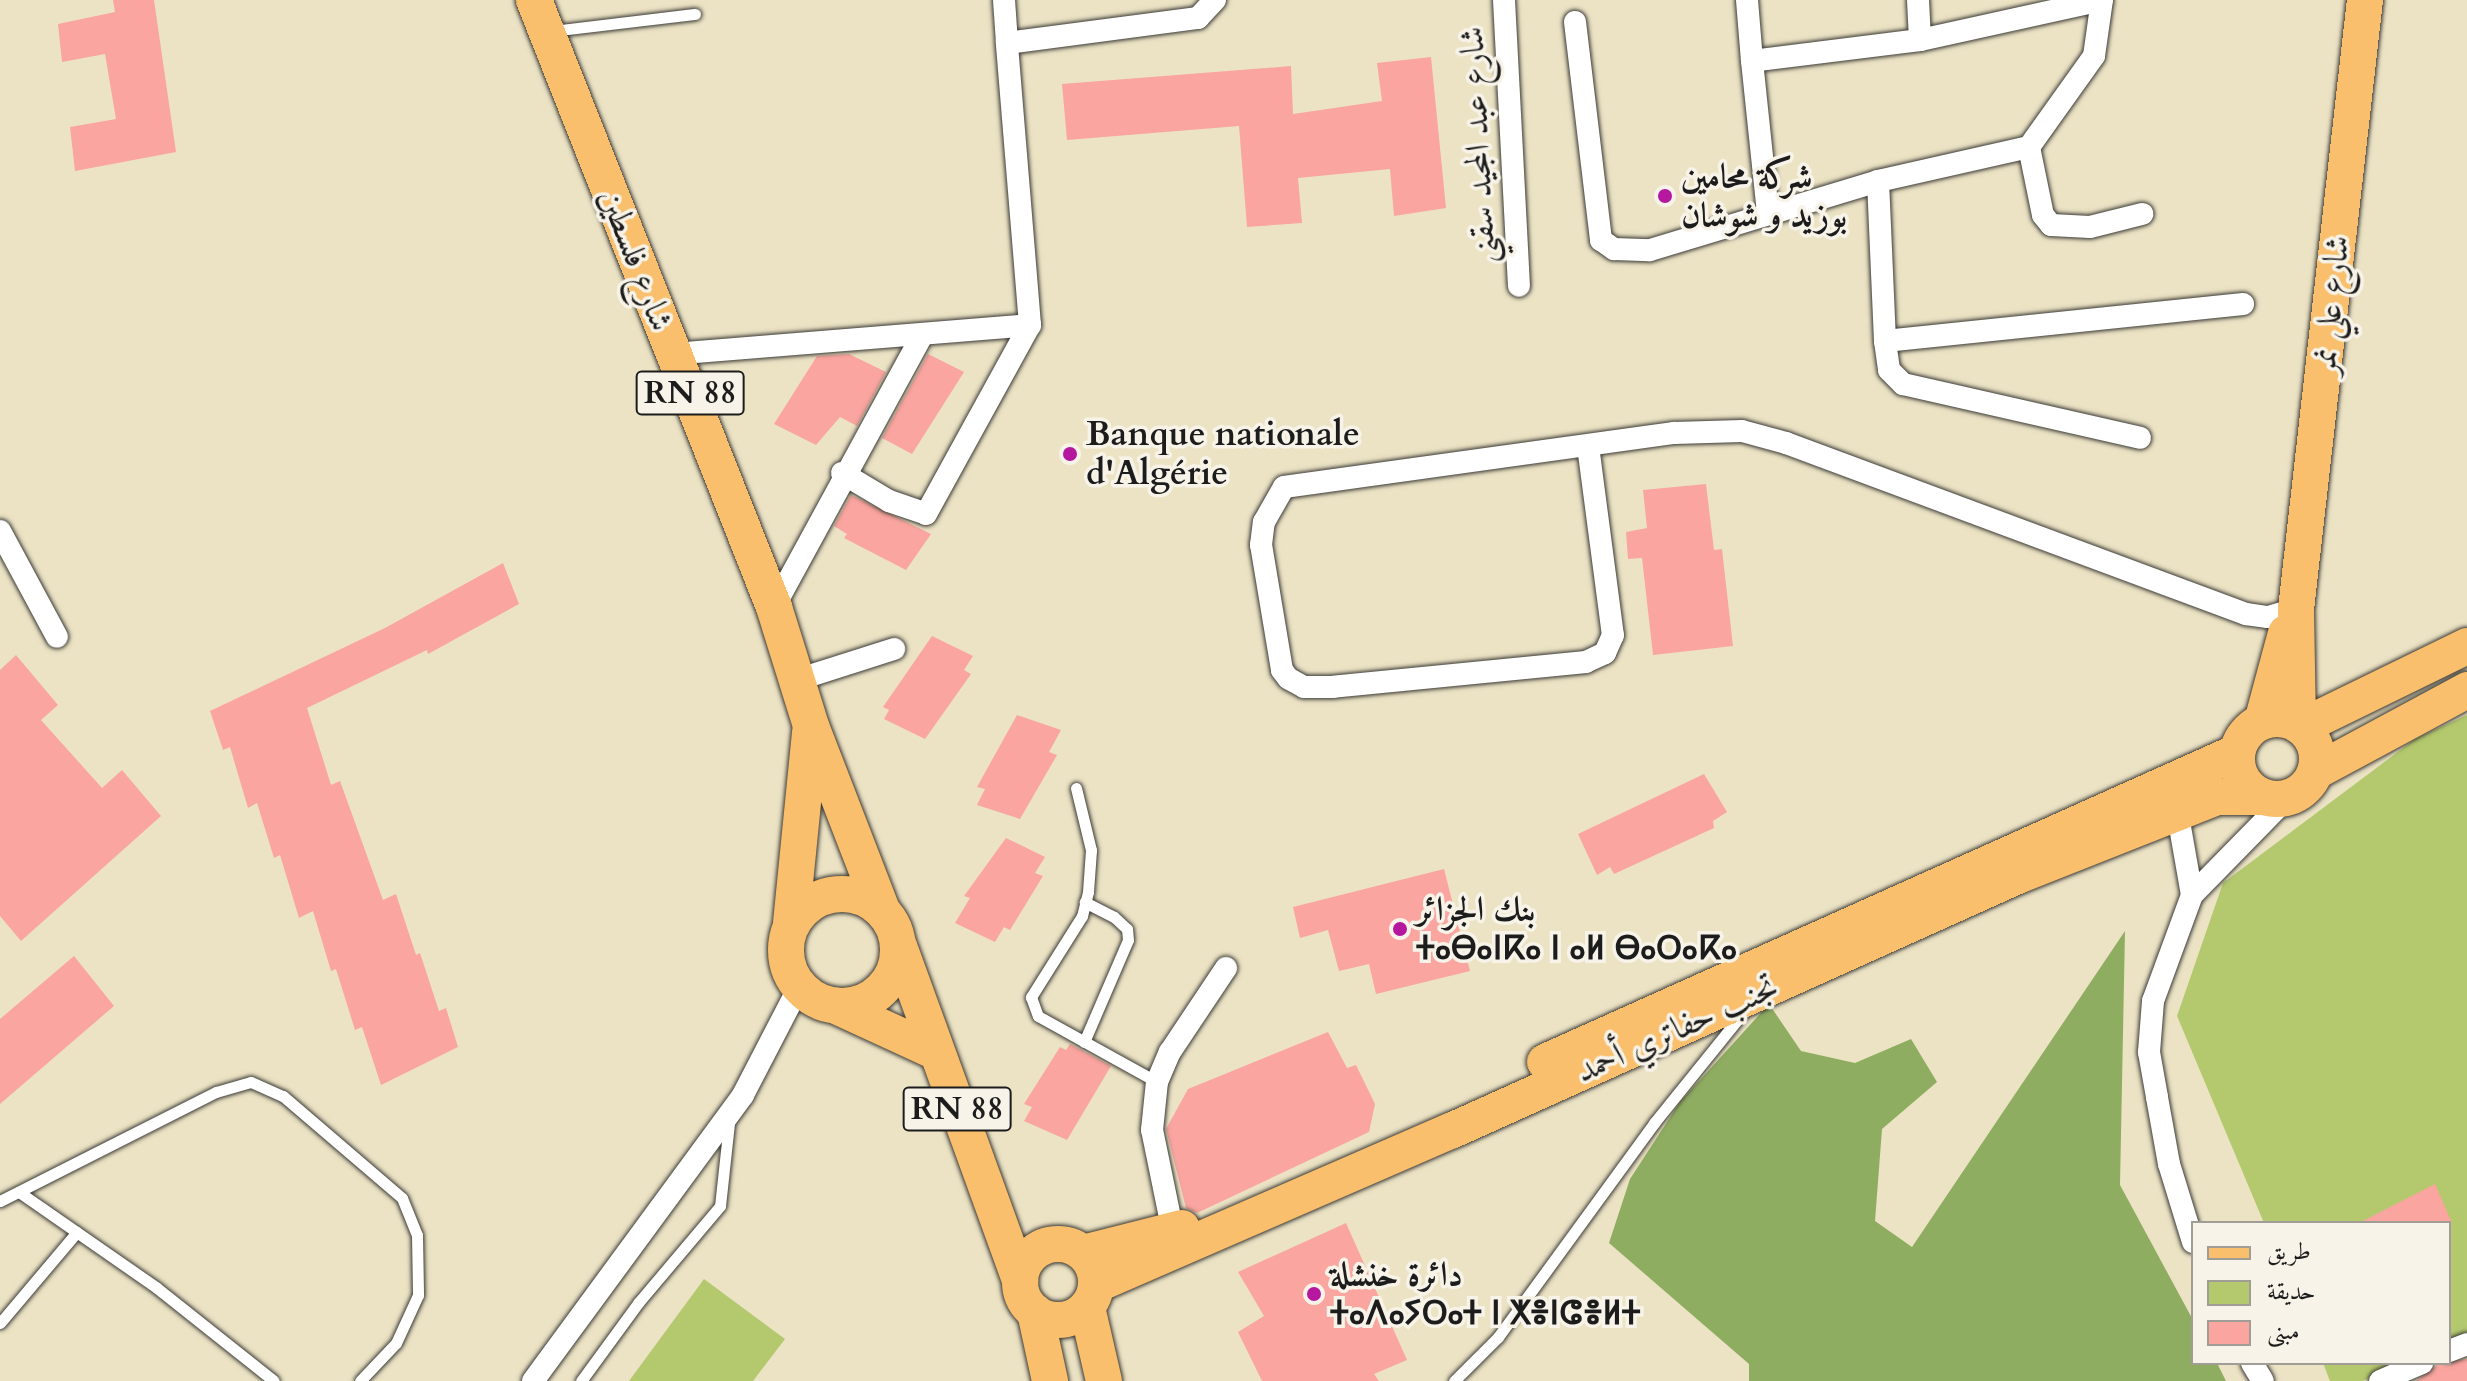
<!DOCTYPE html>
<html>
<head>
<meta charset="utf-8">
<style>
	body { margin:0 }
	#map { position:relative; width:2467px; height:1381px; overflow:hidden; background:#ece3c5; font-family:Cardo,Amiri,"Noto Sans Tifinagh",serif }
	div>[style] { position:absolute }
	.green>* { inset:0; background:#b4c96e }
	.forest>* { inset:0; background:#8fad61 }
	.building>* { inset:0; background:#faa59f }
	.roads { filter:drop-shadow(0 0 2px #3b3a35) drop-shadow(0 0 2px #3b3a35) }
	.service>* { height:11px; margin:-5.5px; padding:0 5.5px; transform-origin:5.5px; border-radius:5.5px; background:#fff }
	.minor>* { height:22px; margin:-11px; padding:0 11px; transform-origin:11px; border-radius:11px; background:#fff }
	.primary>* { height:36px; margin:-18px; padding:0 18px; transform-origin:18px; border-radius:18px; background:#f9bf6d }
	.primary>.ring { margin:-18px; padding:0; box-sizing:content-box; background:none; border:36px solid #f9bf6d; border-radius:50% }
	.dots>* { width:22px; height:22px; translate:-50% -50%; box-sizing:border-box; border:4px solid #f7f3e8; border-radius:50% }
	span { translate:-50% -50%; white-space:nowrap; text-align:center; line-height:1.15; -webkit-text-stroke:7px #f7f3e8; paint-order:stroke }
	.shield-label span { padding:2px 6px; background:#f7f3e8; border:2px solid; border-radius:6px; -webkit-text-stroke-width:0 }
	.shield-label { font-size:32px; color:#1c1c1c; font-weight:700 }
	.street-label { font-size:34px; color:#1c1c1c }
	.poi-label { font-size:34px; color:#1c1c1c; font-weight:700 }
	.left { translate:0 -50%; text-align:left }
	.legend { position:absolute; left:2191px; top:1221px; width:260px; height:144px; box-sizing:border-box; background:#f7f3e8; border:2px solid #9f9d96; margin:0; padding:10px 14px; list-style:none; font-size:24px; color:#1c1c1c }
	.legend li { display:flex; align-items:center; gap:16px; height:40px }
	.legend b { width:40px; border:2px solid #9f9d96 }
</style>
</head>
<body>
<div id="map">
	<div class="green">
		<div style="clip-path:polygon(2467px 715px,2467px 1333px,2449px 1342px,2449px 1223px,2264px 1223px,2177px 1016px,2223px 883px,2415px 739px)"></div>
		<div style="clip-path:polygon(704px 1279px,785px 1339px,753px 1381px,629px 1381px)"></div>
		<div style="clip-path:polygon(2323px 1363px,2402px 1363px,2363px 1381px,2330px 1381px)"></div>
	</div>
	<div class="forest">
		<div style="clip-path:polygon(2125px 931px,2120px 1185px,2193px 1320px,2193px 1363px,2217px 1363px,2226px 1381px,1749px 1381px,1749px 1364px,1609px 1243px,1630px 1179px,1680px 1102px,1769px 1004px,1801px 1051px,1855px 1063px,1911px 1039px,1937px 1082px,1882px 1129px,1875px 1221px,1912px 1247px)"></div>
	</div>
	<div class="building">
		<div style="clip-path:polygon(113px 0,154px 0,176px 152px,75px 171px,70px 127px,116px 119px,105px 54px,62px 62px,58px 24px,115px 12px)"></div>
		<div style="clip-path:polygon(1431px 57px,1446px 208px,1394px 216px,1390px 169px,1298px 178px,1302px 223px,1247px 227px,1239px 126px,1067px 140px,1062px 84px,1291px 66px,1293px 114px,1382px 101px,1377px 63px)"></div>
		<div style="clip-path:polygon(849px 354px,886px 372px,857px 426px,840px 417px,816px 445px,774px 424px,817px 356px)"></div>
		<div style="clip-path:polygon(928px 354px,964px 372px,912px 454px,882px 438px)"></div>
		<div style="clip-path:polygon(1706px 484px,1714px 550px,1722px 549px,1733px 646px,1653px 655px,1642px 558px,1628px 559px,1626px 532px,1647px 528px,1643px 490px)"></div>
		<div style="clip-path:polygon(851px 495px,931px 534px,906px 570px,844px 538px,847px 534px,834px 526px)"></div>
		<div style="clip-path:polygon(503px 563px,519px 604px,428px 654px,427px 650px,307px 708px,331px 785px,340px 781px,383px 900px,396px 894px,416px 955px,420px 953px,439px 1011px,446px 1008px,458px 1047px,381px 1085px,362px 1027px,355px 1030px,336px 969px,331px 971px,313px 911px,299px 918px,280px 855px,274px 858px,257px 803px,248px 808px,230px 747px,223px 750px,210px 711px,385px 628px)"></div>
		<div style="clip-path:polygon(932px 636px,973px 656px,964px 670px,971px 674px,925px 739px,884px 719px,889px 710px,883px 707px)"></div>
		<div style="clip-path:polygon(16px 655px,58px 705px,41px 720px,102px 788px,122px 770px,161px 816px,21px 941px,0 916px,0 670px)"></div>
		<div style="clip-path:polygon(1017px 715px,1061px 730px,1049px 752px,1057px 755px,1020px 819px,977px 805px,985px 789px,977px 787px)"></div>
		<div style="clip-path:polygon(1704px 774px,1727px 812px,1713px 821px,1714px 828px,1614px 874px,1610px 867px,1597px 875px,1578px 834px)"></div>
		<div style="clip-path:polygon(1006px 838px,1045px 857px,1035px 873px,1043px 876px,1010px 930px,1004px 927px,995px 942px,955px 923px,970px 898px,964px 896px)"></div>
		<div style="clip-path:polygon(1444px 869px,1470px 971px,1376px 994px,1369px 964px,1339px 971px,1328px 930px,1300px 938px,1293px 907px)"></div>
		<div style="clip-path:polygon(74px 956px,114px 1006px,0 1104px,0 1019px)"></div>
		<div style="clip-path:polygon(1328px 1032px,1347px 1068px,1356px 1065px,1375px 1104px,1369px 1132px,1197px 1213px,1186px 1208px,1166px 1129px,1188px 1089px)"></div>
		<div style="clip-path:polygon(1070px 1044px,1111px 1066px,1067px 1140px,1024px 1121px,1032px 1107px,1024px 1104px,1060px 1047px,1066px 1050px)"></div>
		<div style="clip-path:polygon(2435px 1184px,2452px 1223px,2359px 1223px)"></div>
		<div style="clip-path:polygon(1346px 1223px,1407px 1360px,1374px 1374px,1379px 1381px,1262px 1381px,1238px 1332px,1264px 1316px,1238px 1272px)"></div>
		<div style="clip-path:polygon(2467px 1359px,2467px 1381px,2416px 1381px,2440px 1363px)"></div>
	</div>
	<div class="roads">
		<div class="service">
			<div style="left:552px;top:31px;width:144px;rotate:-6.8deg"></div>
			<div style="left:1076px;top:788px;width:64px;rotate:76.4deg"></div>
			<div style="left:1091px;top:850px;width:42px;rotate:94.1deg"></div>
			<div style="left:1088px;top:892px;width:25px;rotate:104deg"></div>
			<div style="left:1082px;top:916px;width:96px;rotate:122.2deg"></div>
			<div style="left:1031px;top:997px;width:20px;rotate:70deg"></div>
			<div style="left:1038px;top:1016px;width:136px;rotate:29deg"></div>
			<div style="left:1084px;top:1042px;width:111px;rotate:-66.7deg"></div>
			<div style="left:1128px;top:940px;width:11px;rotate:-95deg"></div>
			<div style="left:1127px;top:929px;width:18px;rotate:-137deg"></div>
			<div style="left:1114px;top:917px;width:33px;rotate:-153deg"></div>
			<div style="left:19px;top:1192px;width:168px;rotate:34.8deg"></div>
			<div style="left:157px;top:1288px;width:149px;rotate:38.5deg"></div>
			<div style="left:0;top:1201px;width:242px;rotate:-26.8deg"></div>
			<div style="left:216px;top:1092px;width:36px;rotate:-16deg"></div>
			<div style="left:251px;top:1082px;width:35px;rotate:24deg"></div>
			<div style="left:283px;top:1096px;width:157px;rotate:40.6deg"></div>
			<div style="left:402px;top:1198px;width:40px;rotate:68deg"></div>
			<div style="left:417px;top:1235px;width:60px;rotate:89deg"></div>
			<div style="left:418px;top:1295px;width:53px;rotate:114.6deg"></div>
			<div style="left:396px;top:1343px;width:52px;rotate:133.5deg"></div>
			<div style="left:0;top:1323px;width:119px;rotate:-49.8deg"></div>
			<div style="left:581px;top:1381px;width:97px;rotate:-53.8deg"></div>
			<div style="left:638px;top:1303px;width:127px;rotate:-49.8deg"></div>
			<div style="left:720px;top:1206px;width:83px;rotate:-83.8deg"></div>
			<div style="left:1454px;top:1381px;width:62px;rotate:-45deg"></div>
			<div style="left:1498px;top:1337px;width:265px;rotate:-53.9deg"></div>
			<div style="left:1654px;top:1123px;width:140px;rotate:-51.1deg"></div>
		</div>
		<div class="minor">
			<div style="left:1004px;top:0;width:43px;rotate:86deg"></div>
			<div style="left:1504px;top:0;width:286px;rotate:87deg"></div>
			<div style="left:1918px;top:0;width:40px;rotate:87.1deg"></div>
			<div style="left:1575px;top:22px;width:220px;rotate:83.2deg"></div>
			<div style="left:1601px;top:240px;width:16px;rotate:35deg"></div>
			<div style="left:1614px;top:249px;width:36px;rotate:2deg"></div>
			<div style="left:1650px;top:250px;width:238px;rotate:-16.8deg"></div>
			<div style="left:1878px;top:181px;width:155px;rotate:-12.7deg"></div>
			<div style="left:2029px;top:147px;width:112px;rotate:-54.5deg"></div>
			<div style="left:2094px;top:56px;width:57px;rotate:-81.9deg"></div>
			<div style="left:2102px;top:0;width:186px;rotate:167.6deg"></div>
			<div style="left:1920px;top:40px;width:169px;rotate:172.9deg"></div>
			<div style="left:1752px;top:61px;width:61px;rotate:-94.7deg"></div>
			<div style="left:1752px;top:61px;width:152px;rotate:84deg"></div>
			<div style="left:2029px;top:147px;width:69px;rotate:78.4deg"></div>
			<div style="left:2043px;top:215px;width:13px;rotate:51deg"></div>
			<div style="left:2051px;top:225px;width:39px;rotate:3deg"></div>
			<div style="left:2090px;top:227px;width:54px;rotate:-14deg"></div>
			<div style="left:1878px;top:181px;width:160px;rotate:87.5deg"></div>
			<div style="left:1885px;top:341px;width:360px;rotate:-5.9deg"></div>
			<div style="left:1885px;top:341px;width:29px;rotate:82deg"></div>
			<div style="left:1889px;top:370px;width:20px;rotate:45deg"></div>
			<div style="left:1903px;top:384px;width:243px;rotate:12.8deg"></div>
			<div style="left:672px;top:354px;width:359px;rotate:-4.6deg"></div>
			<div style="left:1588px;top:446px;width:191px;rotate:82.5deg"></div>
			<div style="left:1613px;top:635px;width:20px;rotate:114deg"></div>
			<div style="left:1605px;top:653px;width:21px;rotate:155deg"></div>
			<div style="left:1586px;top:662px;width:254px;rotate:174.4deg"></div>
			<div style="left:1333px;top:687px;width:29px;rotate:180deg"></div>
			<div style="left:1304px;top:687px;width:18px;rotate:-151deg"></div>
			<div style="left:1288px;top:678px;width:10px;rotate:-127deg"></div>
			<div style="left:1282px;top:670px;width:127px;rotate:-99.5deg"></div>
			<div style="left:1261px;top:545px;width:23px;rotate:-83deg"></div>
			<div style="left:1264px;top:522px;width:40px;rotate:-60.3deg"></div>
			<div style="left:1284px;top:487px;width:394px;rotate:-7.9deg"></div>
			<div style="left:1674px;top:433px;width:68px;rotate:-1.7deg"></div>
			<div style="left:1742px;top:431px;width:46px;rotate:15.3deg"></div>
			<div style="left:1786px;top:443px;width:491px;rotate:20.4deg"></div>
			<div style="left:2246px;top:614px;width:22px;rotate:8deg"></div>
			<div style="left:2268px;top:617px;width:29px;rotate:-16deg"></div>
			<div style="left:842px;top:473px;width:55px;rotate:30.8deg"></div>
			<div style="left:889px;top:501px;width:39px;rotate:19deg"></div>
			<div style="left:926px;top:514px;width:216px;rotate:-61.2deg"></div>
			<div style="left:1030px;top:325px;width:283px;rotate:-94.7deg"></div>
			<div style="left:1007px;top:43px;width:193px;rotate:-7.5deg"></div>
			<div style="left:1198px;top:18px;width:25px;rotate:-47deg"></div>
			<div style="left:0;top:531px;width:120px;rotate:61.7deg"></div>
			<div style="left:774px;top:607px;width:310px;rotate:-61.4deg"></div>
			<div style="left:797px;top:680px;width:102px;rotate:-17.7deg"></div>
			<div style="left:2177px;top:810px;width:86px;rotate:80deg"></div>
			<div style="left:1173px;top:1232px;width:104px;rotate:-101.6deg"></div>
			<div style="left:1152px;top:1130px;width:48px;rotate:-84.1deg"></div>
			<div style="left:1157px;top:1082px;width:33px;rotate:-67deg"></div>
			<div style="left:1170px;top:1052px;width:101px;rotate:-56.3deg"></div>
			<div style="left:2193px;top:1242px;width:82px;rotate:-107.1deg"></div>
			<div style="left:2169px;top:1164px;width:68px;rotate:-100.2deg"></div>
			<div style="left:2157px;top:1097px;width:46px;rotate:-100.1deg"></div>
			<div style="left:2149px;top:1052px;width:51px;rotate:-85.5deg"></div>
			<div style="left:2153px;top:1001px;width:113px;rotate:-69.8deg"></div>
			<div style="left:2192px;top:895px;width:136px;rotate:-45.6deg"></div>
			<div style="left:2449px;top:1351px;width:19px;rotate:-21deg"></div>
			<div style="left:2252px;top:1363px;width:21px;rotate:59deg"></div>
			<div style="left:533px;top:1381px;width:355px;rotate:-53.7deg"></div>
			<div style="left:743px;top:1095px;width:122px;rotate:-62.6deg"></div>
			<div style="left:2380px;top:1381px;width:46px;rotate:-23.2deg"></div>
		</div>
		<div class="primary">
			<div style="left:534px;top:0;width:653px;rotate:68.43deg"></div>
			<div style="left:774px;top:607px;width:125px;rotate:72.7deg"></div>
			<div style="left:811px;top:726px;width:197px;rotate:68.9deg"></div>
			<div class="ring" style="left:2237px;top:719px;width:44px;height:44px"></div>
			<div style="left:2262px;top:722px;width:92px;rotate:-74.9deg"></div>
			<div style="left:2298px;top:725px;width:116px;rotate:-91deg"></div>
			<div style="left:2296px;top:609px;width:613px;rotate:-83.54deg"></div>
			<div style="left:2301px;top:727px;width:185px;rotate:-26deg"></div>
			<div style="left:2315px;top:772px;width:173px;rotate:-28.3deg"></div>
			<div class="ring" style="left:786px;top:894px;width:76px;height:76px"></div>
			<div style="left:791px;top:923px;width:192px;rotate:-84.3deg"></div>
			<div style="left:899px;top:946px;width:356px;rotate:70.1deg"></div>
			<div style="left:836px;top:1006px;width:108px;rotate:24.7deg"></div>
			<div style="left:1545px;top:1062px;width:758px;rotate:-24.13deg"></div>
			<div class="ring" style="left:1020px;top:1244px;width:40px;height:40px"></div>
			<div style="left:1083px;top:1253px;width:102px;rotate:-14.2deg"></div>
			<div style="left:1098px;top:1284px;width:387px;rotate:-23.5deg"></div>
			<div style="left:1453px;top:1130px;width:622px;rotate:-24.22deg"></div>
			<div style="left:2020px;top:875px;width:212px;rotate:-21.6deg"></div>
			<div style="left:2217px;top:797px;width:45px"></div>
			<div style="left:1087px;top:1307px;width:76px;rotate:77.1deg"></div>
			<div style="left:1035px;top:1312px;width:71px;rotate:77.7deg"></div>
		</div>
	</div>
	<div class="dots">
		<div style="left:1665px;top:196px;background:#b5179e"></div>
		<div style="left:1070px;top:454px;background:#b5179e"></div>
		<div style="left:1400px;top:929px;background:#b5179e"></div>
		<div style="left:1314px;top:1294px;background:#b5179e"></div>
	</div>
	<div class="shield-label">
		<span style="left:690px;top:393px">RN 88</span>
		<span style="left:957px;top:1109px">RN 88</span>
	</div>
	<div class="street-label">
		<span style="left:1478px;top:145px;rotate:-93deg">شارع عبد المجيد سقني</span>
		<span style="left:636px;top:260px;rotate:69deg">شارع فلسطين</span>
		<span style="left:2331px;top:305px;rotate:-84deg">شارع علي نمر</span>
		<span style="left:1677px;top:1029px;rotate:-24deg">تجنب حفاتري أحمد</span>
	</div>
	<div class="poi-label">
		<span class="left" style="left:1681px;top:196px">شركة محامين<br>بوزيد و شوشان</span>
		<span class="left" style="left:1086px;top:454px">Banque nationale<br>d'Algérie</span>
		<span class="left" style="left:1416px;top:929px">بنك الجزائر<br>ⵜⴰⴱⴰⵏⴽⴰ ⵏ ⴰⵍ ⴱⴰⵔⴰⴽⴰ</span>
		<span class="left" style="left:1330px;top:1294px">دائرة خنشلة<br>ⵜⴰⴷⴰⵢⵔⴰⵜ ⵏ ⵅⴻⵏⵛⴻⵍⵜ</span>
	</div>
	<ul class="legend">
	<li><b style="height:10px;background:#f9bf6d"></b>طريق</li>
	<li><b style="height:22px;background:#b4c96e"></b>حديقة</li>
	<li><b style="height:22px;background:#faa59f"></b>مبنى</li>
	</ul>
</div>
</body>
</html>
